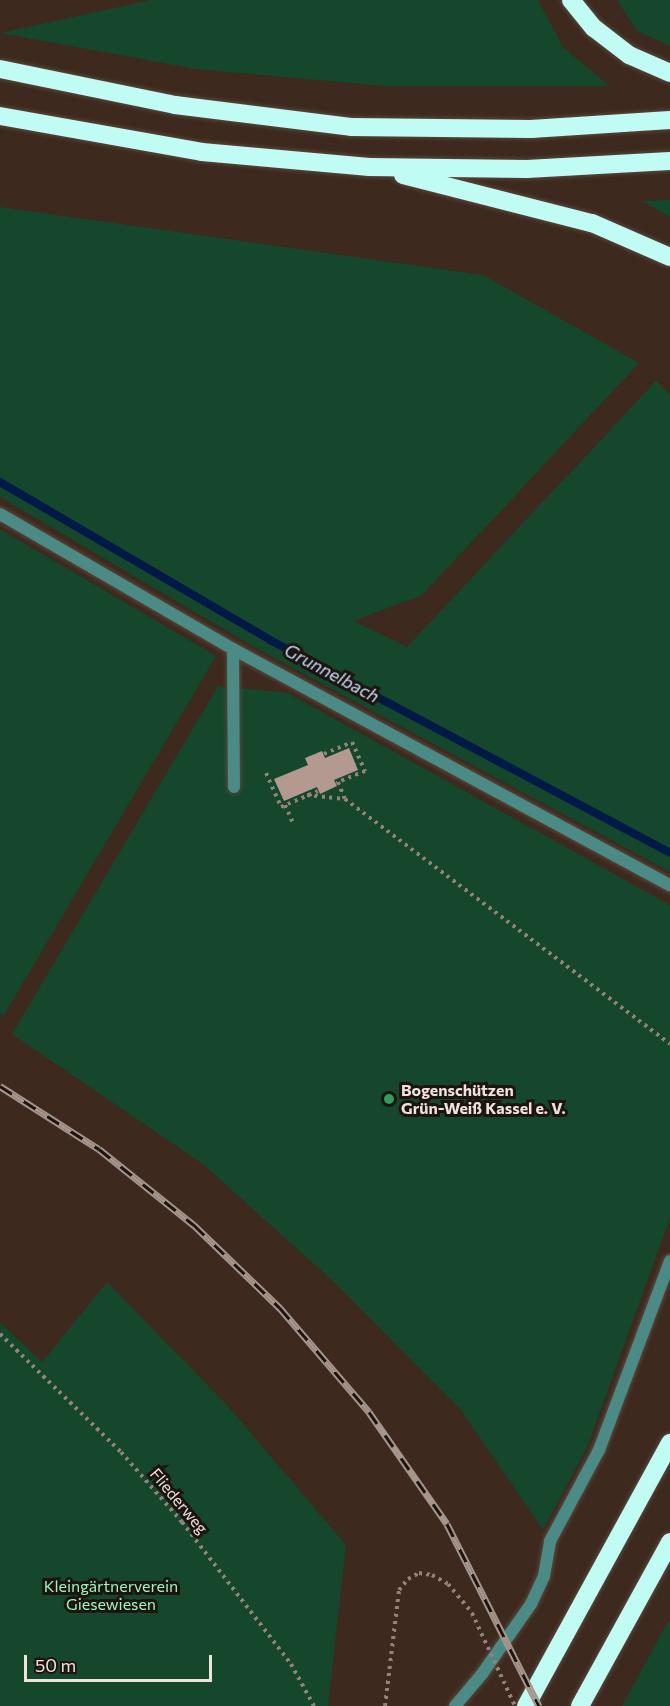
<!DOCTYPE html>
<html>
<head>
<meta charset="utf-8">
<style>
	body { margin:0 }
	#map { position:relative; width:670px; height:1706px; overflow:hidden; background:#3d291e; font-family:Commissioner,sans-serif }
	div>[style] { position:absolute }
	.green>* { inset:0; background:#14472c }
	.stream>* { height:8px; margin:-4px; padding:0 4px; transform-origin:4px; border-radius:4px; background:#001947 }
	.building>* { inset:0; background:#b49990 }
	.path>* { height:4px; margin-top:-2px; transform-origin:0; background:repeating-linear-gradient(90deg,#94837a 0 3px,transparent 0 7.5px) }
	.roads { filter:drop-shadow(0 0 2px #59473c) drop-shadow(0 0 2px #59473c) }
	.service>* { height:12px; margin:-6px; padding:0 6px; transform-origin:6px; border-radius:6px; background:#4a8b85 }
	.motorway>* { height:18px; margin:-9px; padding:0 9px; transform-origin:9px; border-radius:9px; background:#c0fbf4 }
	.rail>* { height:7px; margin-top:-3.5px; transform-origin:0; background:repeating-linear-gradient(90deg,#1d140f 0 14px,#a5958c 0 28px); box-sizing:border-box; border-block:2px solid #a5958c }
	.path-bridge>* { height:4px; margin-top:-2px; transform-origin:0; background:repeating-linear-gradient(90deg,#94837a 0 3px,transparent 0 7.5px) }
	.dots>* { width:16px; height:16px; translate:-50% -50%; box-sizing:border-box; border:3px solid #1d140f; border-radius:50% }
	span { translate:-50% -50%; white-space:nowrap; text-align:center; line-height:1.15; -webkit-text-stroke:6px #1d140f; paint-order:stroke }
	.poi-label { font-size:16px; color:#efe2db; font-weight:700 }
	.left { translate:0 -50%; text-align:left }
	.street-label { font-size:16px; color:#efe2db }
	.park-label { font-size:16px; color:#98f7bd }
	.water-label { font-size:18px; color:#c5d9f9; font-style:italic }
	.scale { position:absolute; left:24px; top:1655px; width:188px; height:27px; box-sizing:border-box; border:3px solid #efe2db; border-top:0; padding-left:8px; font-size:18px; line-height:21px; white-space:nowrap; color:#efe2db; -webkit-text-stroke:4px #1d140f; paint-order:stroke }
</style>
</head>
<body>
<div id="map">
	<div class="green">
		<div style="clip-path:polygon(151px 0,538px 0,563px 47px,609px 86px,385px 86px,196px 69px,0 33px)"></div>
		<div style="clip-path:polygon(617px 0,670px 0,670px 46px,637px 31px)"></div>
		<div style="clip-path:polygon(670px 200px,670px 217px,642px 201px)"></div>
		<div style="clip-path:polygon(0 207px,483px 275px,639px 363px,422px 595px,354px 621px,407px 647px,656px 381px,670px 395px,670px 872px,254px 647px,0 497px)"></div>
		<div style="clip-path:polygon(0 529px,216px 656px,4px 1015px,0 1013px)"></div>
		<div style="clip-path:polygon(218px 686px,288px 693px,670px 905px,670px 1218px,587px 1448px,543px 1530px,461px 1410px,334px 1282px,203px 1164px,12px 1034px)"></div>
		<div style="clip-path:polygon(107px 1282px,226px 1404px,346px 1545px,328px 1706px,0 1706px,0 1322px,42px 1362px)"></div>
		<div style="clip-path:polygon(670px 1618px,670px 1706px,622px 1706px)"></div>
	</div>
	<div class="stream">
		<div style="left:0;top:482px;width:313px;rotate:30.3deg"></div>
		<div style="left:270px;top:640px;width:453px;rotate:28deg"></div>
	</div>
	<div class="building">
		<div style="clip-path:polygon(349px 748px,358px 770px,334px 780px,337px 786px,320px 794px,317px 787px,284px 801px,274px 779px,308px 765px,305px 758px,322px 751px,325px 758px)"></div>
	</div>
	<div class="path">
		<div style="left:324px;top:754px;width:30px;rotate:-23deg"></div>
		<div style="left:352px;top:742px;width:32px;rotate:66deg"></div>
		<div style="left:365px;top:771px;width:31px;rotate:158deg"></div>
		<div style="left:266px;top:773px;width:37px;rotate:66deg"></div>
		<div style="left:281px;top:807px;width:40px;rotate:-23.4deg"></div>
		<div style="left:338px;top:782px;width:18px;rotate:68deg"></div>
		<div style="left:307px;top:795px;width:38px;rotate:6deg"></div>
		<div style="left:345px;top:799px;width:407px;rotate:37deg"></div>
		<div style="left:285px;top:805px;width:22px;rotate:66deg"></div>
		<div style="left:0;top:1334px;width:169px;rotate:44.3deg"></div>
		<div style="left:121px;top:1452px;width:93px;rotate:48.9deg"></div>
		<div style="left:182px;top:1522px;width:179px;rotate:52.5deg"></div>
		<div style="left:291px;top:1664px;width:48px;rotate:61.3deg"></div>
		<div style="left:385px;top:1706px;width:117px;rotate:-83.1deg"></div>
		<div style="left:399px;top:1590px;width:14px;rotate:-51deg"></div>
		<div style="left:408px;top:1579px;width:13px;rotate:-29deg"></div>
		<div style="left:419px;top:1573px;width:13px;rotate:9deg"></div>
		<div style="left:432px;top:1575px;width:18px;rotate:29deg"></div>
		<div style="left:448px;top:1584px;width:38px;rotate:50deg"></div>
	</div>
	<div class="roads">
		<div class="service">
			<div style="left:0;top:514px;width:269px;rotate:30.1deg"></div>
			<div style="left:233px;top:649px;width:497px;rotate:28.4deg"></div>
			<div style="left:233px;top:649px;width:138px;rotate:89.6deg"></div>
			<div style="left:455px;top:1706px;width:42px;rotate:-49.8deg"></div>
			<div style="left:482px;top:1674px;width:85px;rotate:-55deg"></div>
			<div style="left:531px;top:1604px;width:31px;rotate:-65deg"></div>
			<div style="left:544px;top:1576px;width:36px;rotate:-80deg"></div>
			<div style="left:550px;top:1541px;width:103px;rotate:-61.7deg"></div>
			<div style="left:599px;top:1450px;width:202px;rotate:-69.4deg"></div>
		</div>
		<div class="motorway">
			<div style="left:571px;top:0;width:36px;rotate:51deg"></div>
			<div style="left:594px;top:28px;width:44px;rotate:37.6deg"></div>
			<div style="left:629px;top:55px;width:45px;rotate:23.7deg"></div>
			<div style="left:0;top:69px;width:179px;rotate:11.6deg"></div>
			<div style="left:175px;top:105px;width:177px;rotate:7.1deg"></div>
			<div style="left:351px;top:127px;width:180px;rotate:0.6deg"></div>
			<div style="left:531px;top:129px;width:139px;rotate:-3.7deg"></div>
			<div style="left:0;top:116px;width:205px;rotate:10.1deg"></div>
			<div style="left:202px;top:152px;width:168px;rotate:5.1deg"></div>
			<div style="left:369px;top:167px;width:158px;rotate:0.7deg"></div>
			<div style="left:527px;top:169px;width:143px;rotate:-3.2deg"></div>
			<div style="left:403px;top:175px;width:195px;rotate:14.3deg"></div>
			<div style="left:592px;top:223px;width:85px;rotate:23.6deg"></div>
			<div style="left:526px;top:1706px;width:300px;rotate:-61.3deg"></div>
			<div style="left:580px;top:1706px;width:187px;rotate:-61.2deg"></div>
		</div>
	</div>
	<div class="rail">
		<div style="left:0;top:1086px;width:117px;rotate:32.5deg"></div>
		<div style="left:99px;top:1149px;width:122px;rotate:38.7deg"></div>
		<div style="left:194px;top:1225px;width:120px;rotate:44deg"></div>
		<div style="left:280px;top:1308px;width:137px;rotate:49.4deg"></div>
		<div style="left:369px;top:1412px;width:136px;rotate:55.1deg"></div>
		<div style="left:447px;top:1524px;width:204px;rotate:63.2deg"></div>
	</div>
	<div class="path-bridge">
		<div style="left:472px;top:1613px;width:102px;rotate:65.2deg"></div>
	</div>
	<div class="dots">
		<div style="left:389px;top:1099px;background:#2e9e5b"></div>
	</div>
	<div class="poi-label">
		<span class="left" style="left:401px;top:1099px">Bogenschützen<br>Grün-Weiß Kassel e. V.</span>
	</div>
	<div class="street-label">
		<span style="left:179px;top:1501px;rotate:50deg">Fliederweg</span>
	</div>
	<div class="park-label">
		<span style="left:111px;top:1595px">Kleingärtnerverein<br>Giesewiesen</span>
	</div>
	<div class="water-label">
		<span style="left:332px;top:673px;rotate:28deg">Grunnelbach</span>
	</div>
	<div class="scale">50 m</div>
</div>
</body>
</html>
